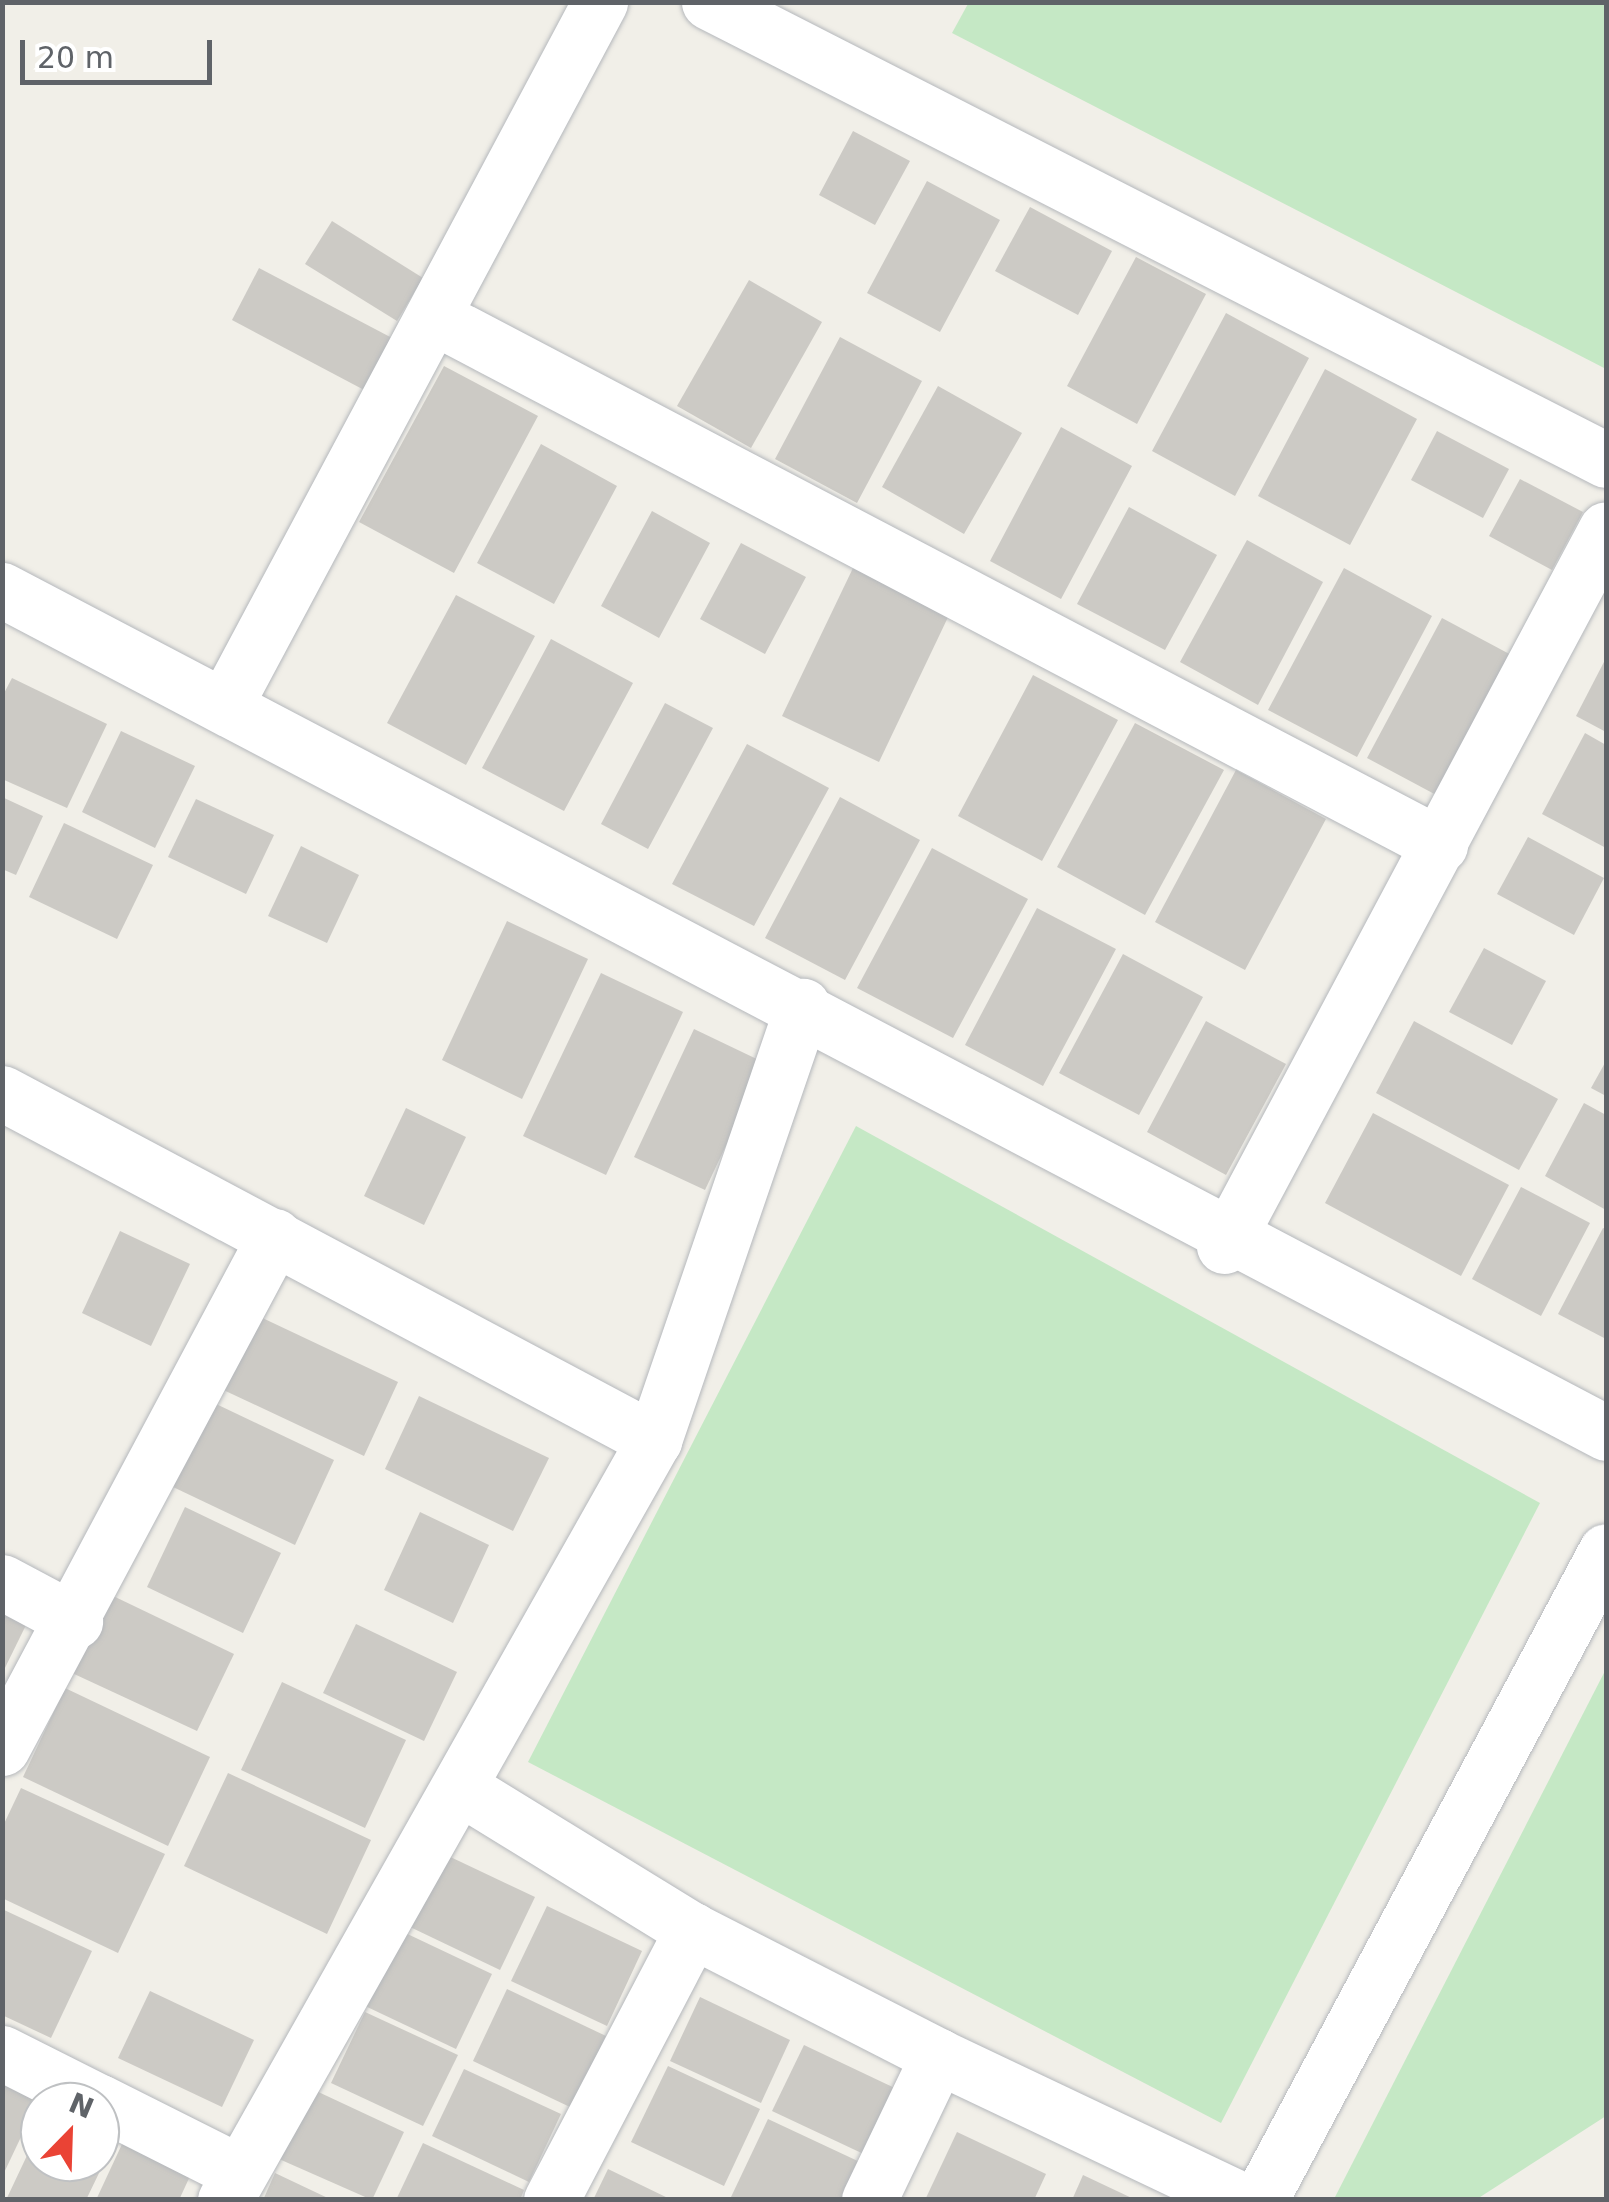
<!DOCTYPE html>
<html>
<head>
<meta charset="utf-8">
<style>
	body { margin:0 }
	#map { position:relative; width:1609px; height:2202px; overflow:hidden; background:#f1efe8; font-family:"DejaVu Sans",sans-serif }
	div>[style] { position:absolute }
	.green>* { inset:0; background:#c5e8c5 }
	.building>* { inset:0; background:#cccac5 }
	.roads { filter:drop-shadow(0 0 2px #b5b8bc) drop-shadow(0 0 2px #b5b8bc) }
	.minor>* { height:55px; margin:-27.5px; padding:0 27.5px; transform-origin:27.5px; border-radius:27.5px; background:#fff }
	span { translate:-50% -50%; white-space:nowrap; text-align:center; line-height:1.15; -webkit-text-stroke:8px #fff; paint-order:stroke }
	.frame { position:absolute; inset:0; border:5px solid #5f6368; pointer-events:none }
	.north { position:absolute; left:20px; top:2082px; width:100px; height:100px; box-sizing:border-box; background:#fff; border:2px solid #bfc1c3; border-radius:50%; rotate:23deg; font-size:28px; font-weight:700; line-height:40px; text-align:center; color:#5f6368 }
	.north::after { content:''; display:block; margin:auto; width:35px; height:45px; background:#ea4335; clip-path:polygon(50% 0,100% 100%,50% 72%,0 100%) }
	.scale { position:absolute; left:20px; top:40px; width:192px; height:45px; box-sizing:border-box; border:5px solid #5f6368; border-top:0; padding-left:12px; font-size:30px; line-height:35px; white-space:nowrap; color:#5f6368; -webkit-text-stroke:8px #fff; paint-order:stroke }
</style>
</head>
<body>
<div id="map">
	<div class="green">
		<div style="clip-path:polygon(969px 2px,1606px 3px,1606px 369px,952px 33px)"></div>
		<div style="clip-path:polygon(856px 1126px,1540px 1503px,1221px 2123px,528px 1762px)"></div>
		<div style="clip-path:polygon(1606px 1669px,1606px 2116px,1477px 2199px,1334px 2199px)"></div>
	</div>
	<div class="building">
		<div style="clip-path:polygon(853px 131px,910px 161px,875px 225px,819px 195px)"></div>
		<div style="clip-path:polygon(927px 181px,1000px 220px,940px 332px,867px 293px)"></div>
		<div style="clip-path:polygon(1030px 207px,1112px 251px,1078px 315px,995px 271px)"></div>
		<div style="clip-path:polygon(332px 221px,423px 278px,397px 321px,305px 264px)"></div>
		<div style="clip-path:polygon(1136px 257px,1206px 294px,1137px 424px,1067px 386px)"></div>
		<div style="clip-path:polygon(259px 268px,394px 339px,366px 391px,232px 320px)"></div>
		<div style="clip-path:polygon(749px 280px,822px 322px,751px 448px,677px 406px)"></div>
		<div style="clip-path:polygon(1226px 313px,1309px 358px,1235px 496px,1152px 451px)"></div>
		<div style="clip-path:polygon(840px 337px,922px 381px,857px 503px,775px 459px)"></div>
		<div style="clip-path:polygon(444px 366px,538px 416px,454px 573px,359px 522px)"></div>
		<div style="clip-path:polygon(1325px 369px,1417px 419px,1350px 545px,1258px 496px)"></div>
		<div style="clip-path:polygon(938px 386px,1022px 433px,964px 534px,882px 487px)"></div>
		<div style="clip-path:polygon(1061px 427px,1132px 466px,1061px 599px,990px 561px)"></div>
		<div style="clip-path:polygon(1437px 431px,1509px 469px,1483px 518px,1411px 480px)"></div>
		<div style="clip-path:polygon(541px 444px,617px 486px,554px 604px,477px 563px)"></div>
		<div style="clip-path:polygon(1520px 479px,1583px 512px,1552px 570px,1489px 536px)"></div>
		<div style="clip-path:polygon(1129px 507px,1217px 555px,1165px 650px,1077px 604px)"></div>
		<div style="clip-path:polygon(652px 511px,710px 543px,659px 638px,601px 606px)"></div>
		<div style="clip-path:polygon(1247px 540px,1323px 582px,1258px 705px,1180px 662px)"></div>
		<div style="clip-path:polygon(741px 543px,806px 577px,765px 654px,700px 619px)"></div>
		<div style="clip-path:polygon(853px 568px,950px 613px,879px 762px,782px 716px)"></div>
		<div style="clip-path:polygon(1344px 568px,1432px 616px,1357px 757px,1268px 710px)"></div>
		<div style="clip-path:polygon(456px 595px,535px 636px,466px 765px,387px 723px)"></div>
		<div style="clip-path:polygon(1442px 618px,1515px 657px,1440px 797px,1367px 758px)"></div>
		<div style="clip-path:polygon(551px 639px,633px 683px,564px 811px,482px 768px)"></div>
		<div style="clip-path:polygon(1606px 658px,1606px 732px,1576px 716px)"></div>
		<div style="clip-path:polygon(1033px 675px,1118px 720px,1042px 861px,958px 816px)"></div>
		<div style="clip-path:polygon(12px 678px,107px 724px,67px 808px,2px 779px,2px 697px)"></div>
		<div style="clip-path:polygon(665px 703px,713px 728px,648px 849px,601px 824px)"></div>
		<div style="clip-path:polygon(1135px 723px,1224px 770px,1145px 915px,1057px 867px)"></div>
		<div style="clip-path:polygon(121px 731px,195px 766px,155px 848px,82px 812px)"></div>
		<div style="clip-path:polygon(1585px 733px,1606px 745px,1606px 848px,1542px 814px)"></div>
		<div style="clip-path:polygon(747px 744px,829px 788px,754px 926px,672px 884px)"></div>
		<div style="clip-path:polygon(1236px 770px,1326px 819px,1245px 970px,1155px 922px)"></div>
		<div style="clip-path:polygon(2px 797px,43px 816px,16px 875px,2px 869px)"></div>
		<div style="clip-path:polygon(840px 797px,920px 840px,845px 980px,765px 938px)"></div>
		<div style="clip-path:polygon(196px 799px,274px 835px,246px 894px,168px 857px)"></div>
		<div style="clip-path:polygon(64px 823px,153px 865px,117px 939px,29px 897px)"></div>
		<div style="clip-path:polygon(1528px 837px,1604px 878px,1574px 935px,1497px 894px)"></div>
		<div style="clip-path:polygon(301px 846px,359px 875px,327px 943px,268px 916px)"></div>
		<div style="clip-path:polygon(932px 848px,1028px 899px,953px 1038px,857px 988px)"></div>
		<div style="clip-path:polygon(1037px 908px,1116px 949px,1043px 1086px,965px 1045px)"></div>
		<div style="clip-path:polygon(507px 921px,588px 959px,522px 1099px,442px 1060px)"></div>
		<div style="clip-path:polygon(1484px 948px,1546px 981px,1512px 1045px,1449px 1012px)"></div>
		<div style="clip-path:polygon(1123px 954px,1203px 997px,1139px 1115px,1059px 1073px)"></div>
		<div style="clip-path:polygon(601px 973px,683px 1012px,606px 1175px,523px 1136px)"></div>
		<div style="clip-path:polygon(1206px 1021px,1286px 1064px,1226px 1175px,1147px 1132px)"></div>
		<div style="clip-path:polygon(1414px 1021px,1558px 1099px,1519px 1170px,1376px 1093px)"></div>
		<div style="clip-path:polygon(694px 1029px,765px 1063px,705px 1190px,634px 1157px)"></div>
		<div style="clip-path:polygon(1606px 1061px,1606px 1096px,1591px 1088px)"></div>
		<div style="clip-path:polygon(1584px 1103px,1606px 1115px,1606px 1210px,1545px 1176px)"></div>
		<div style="clip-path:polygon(406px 1108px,466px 1137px,424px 1225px,364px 1196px)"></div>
		<div style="clip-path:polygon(1373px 1113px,1509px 1185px,1461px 1276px,1325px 1203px)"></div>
		<div style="clip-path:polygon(1521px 1187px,1590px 1223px,1541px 1316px,1472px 1279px)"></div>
		<div style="clip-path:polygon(1603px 1228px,1606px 1229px,1606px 1339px,1558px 1314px)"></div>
		<div style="clip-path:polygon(120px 1231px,190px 1264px,151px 1346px,82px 1313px)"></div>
		<div style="clip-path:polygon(252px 1313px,398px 1382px,364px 1456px,217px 1387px)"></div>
		<div style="clip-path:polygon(419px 1396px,549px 1458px,513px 1531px,385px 1469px)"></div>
		<div style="clip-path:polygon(214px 1403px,334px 1460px,295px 1545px,173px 1487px)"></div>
		<div style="clip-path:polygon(185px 1507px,281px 1553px,243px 1633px,147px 1587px)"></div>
		<div style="clip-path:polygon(420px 1512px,489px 1545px,453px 1623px,384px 1590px)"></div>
		<div style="clip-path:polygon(109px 1594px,234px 1654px,197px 1731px,72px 1673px)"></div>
		<div style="clip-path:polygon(2px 1612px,27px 1623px,2px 1674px)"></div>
		<div style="clip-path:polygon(356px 1624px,457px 1672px,424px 1741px,323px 1693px)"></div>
		<div style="clip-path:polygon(282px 1682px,406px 1740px,365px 1828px,241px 1770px)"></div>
		<div style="clip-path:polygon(65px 1688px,210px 1757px,168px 1846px,23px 1777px)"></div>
		<div style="clip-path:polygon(228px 1773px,371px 1840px,327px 1934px,184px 1866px)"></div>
		<div style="clip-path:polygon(21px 1788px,165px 1854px,118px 1953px,2px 1898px,2px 1828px)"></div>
		<div style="clip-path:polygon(442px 1853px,535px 1897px,500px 1970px,408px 1926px)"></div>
		<div style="clip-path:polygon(547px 1906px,642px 1951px,607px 2026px,511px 1981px)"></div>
		<div style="clip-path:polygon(2px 1909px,92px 1951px,51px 2038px,2px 2015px)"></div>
		<div style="clip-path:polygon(399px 1930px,492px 1974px,456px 2049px,363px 2005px)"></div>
		<div style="clip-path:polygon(507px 1989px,606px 2036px,572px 2108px,473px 2061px)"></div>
		<div style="clip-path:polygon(150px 1991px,254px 2040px,222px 2107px,118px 2058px)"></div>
		<div style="clip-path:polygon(700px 1997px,790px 2040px,761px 2103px,670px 2061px)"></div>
		<div style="clip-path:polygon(365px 2012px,458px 2055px,423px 2126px,331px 2083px)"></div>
		<div style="clip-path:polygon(804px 2045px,901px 2091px,870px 2157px,772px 2111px)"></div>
		<div style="clip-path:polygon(668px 2066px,760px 2109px,724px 2186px,631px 2142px)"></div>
		<div style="clip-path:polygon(464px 2069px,561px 2114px,529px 2182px,432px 2136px)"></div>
		<div style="clip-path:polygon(2px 2082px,39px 2099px,2px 2177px)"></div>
		<div style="clip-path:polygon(312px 2089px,404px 2132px,372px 2200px,279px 2159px)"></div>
		<div style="clip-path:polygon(768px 2119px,862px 2163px,844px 2200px,731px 2197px)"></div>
		<div style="clip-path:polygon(40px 2128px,40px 2162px,100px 2162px,100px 2136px,114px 2142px,86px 2200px,6px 2200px)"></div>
		<div style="clip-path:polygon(957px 2132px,1046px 2174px,1034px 2200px,925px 2200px)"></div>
		<div style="clip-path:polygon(123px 2142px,191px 2174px,179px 2200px,96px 2200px)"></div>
		<div style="clip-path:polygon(423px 2143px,524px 2190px,520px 2200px,396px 2200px)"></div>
		<div style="clip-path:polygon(608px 2169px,672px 2200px,593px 2200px)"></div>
		<div style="clip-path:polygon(275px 2173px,332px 2200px,263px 2200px)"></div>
		<div style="clip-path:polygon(1083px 2175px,1136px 2200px,1072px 2200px)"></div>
	</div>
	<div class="roads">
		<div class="minor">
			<div style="left:709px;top:2px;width:1007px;rotate:27.05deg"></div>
			<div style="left:436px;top:318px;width:1134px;rotate:27.69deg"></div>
			<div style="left:2px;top:590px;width:1812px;rotate:27.72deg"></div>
			<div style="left:225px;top:705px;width:797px;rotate:-61.92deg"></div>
			<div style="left:2px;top:1093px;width:739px;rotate:28.02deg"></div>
			<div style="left:654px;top:1440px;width:459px;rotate:-71.1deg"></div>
			<div style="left:1224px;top:1246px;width:812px;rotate:-61.95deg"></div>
			<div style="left:2px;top:1582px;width:83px;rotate:28.1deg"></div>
			<div style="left:2px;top:1748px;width:580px;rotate:-61.93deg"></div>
			<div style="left:461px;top:1788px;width:271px;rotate:31.6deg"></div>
			<div style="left:692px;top:1930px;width:276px;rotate:27.1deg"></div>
			<div style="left:938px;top:2056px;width:335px;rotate:25.4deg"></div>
			<div style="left:2px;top:2053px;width:109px;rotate:26.8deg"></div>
			<div style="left:100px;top:2102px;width:156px;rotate:26.7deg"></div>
			<div style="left:225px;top:2200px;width:873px;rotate:-60.56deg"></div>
			<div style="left:551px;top:2200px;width:305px;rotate:-62.4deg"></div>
			<div style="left:869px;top:2200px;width:160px;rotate:-64.4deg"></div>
			<div style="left:1260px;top:2200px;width:735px;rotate:-61.94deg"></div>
		</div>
	</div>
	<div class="frame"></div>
	<div class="north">N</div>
	<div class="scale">20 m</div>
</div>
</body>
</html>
